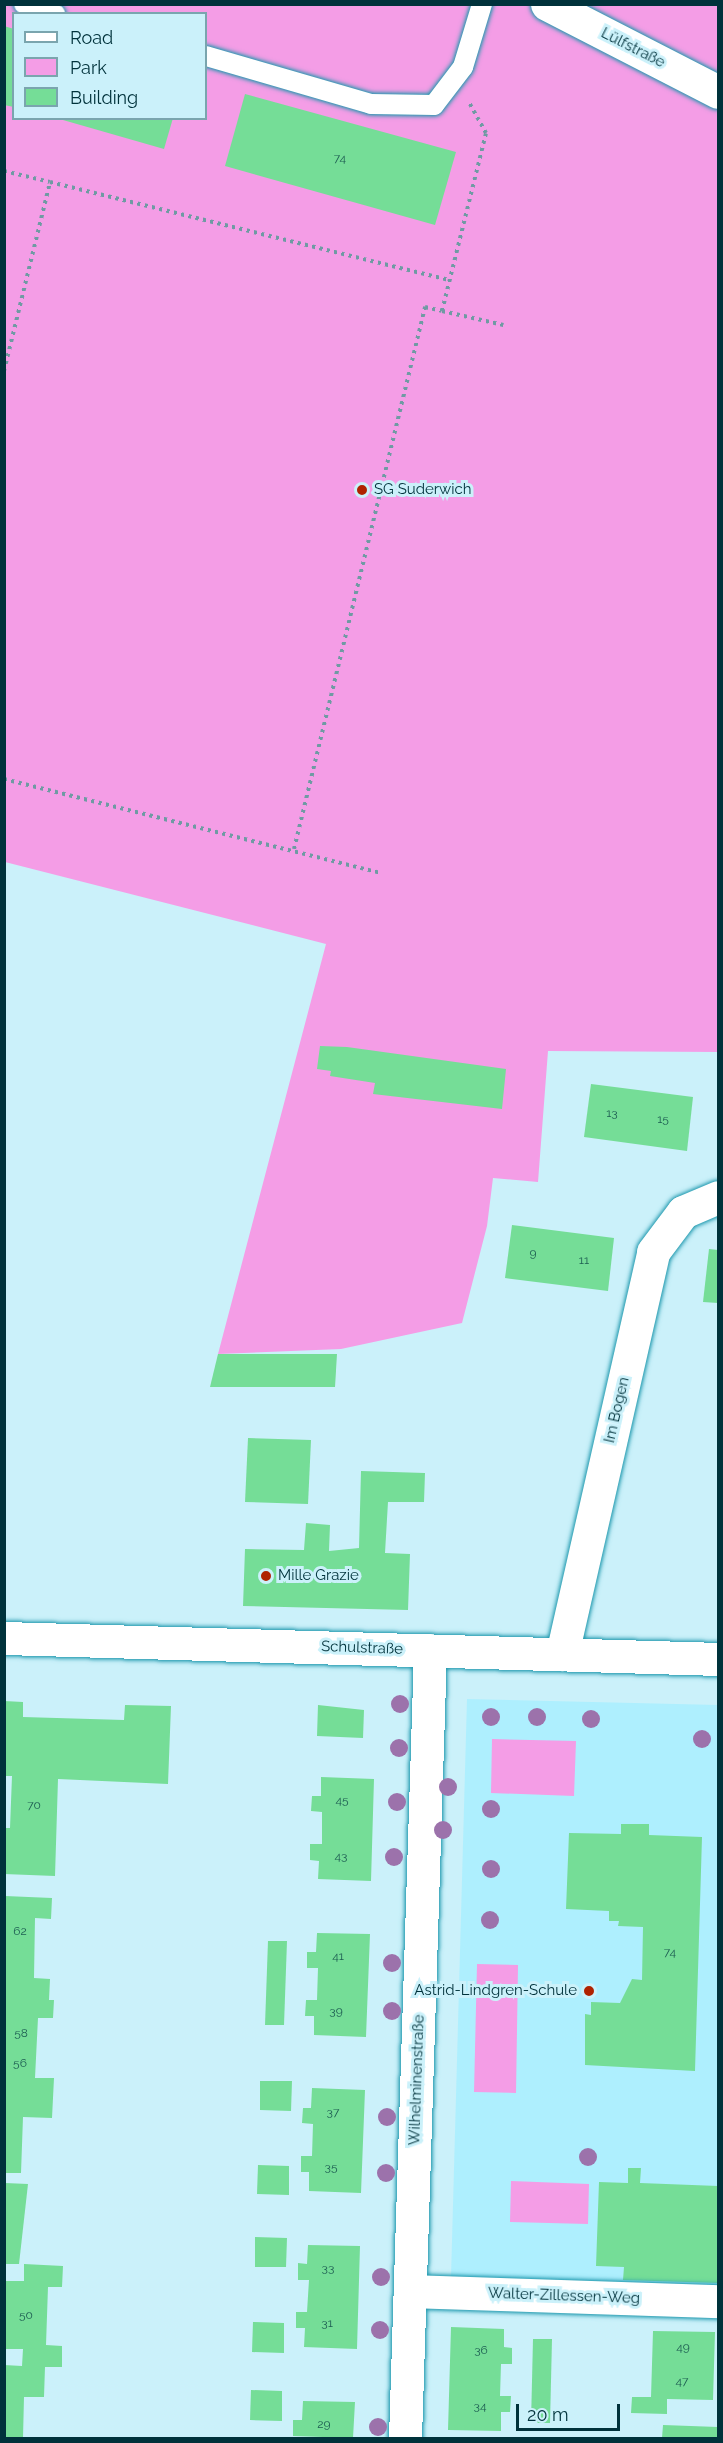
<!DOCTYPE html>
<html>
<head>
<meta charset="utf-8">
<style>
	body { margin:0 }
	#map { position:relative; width:723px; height:2443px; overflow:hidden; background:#cbf1fa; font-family:Raleway,sans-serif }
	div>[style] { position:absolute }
	.built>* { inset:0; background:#aeeffe }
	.green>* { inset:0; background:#f49de6 }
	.building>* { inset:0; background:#75dd97 }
	.path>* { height:4px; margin-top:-2px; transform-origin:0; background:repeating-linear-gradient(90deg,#6f9aa3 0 3px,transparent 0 7.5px) }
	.roads { filter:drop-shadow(0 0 2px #1c97ad) drop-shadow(0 0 2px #1c97ad) }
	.lane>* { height:20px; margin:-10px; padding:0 10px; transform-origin:10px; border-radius:10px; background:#fff }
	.street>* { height:33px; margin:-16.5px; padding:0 16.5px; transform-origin:16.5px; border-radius:16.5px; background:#fff }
	.trees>* { width:18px; height:18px; margin:-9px; border-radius:50%; background:#9c72ab }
	.dots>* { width:16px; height:16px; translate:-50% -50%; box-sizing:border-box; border:3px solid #cbf1fa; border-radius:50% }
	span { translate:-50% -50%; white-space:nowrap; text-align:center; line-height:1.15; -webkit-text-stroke:6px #cbf1fa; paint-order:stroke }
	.number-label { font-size:12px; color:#1d5d52 }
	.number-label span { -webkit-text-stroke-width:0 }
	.street-label { font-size:15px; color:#00323b }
	.poi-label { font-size:15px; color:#00323b }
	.left { translate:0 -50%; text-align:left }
	.right { translate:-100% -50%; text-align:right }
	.frame { position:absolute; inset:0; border:6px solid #00323b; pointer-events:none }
	.legend { position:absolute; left:12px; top:12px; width:195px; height:108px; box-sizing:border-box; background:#cbf1fa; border:2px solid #7aa5ae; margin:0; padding:8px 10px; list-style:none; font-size:18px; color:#00323b }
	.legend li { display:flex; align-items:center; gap:12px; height:30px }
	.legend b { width:30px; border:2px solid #7aa5ae }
	.scale { position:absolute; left:516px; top:2404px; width:104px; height:27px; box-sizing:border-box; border:3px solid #00323b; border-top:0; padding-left:8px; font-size:18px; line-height:21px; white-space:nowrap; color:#00323b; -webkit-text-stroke:4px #cbf1fa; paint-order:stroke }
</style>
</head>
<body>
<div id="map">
	<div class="built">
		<div style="clip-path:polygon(467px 1699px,718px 1705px,718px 2286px,451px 2277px)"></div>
	</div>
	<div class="green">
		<div style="clip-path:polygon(evenodd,4px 5px,718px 5px,718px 1052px,548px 1051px,538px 1182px,493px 1178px,487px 1226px,462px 1323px,341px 1349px,218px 1354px,326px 944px,5px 862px,4px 5px,14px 14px,206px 14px,206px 118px,14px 118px,14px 14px)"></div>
		<div style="clip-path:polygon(492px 1739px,576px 1741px,574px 1796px,491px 1793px)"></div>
		<div style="clip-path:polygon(477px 1964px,518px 1965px,516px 2093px,474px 2092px)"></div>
		<div style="clip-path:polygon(511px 2181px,589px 2184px,588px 2224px,510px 2222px)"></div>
	</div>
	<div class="building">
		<div style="clip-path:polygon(4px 26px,14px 29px,14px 107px,4px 105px)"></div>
		<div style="clip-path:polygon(245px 94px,456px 152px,435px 225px,225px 166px)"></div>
		<div style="clip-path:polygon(56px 118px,173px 118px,164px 149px)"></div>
		<div style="clip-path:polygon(320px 1046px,347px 1047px,506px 1069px,502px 1109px,373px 1094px,375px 1083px,330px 1076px,331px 1071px,317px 1069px)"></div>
		<div style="clip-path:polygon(591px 1084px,693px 1097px,687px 1151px,584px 1137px)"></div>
		<div style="clip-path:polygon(512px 1225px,614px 1238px,608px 1291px,505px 1278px)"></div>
		<div style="clip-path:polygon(709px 1249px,718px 1250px,718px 1303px,703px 1302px)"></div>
		<div style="clip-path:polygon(218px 1354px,337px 1354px,335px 1387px,210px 1387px)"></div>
		<div style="clip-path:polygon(248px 1438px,311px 1440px,308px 1504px,245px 1502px)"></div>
		<div style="clip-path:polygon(361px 1471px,425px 1473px,424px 1502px,388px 1502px,385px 1553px,410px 1554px,408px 1610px,243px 1606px,245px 1549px,304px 1550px,306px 1523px,330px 1525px,329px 1551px,359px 1548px)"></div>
		<div style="clip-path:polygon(4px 1701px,23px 1702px,23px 1717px,124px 1720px,125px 1705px,171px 1706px,168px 1784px,58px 1779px,55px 1876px,4px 1874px,4px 1828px,10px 1828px,12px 1776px,4px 1776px)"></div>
		<div style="clip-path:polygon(318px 1705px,364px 1710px,363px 1738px,317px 1736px)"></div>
		<div style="clip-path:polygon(321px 1777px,374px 1779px,371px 1881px,318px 1879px,319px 1861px,310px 1860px,310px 1844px,322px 1844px,322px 1812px,311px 1811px,312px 1796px,321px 1796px)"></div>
		<div style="clip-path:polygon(621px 1824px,649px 1824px,649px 1835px,702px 1837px,695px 2071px,585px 2065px,585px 2014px,591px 2015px,591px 2002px,620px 2003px,632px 1979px,642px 1980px,643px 1927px,618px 1926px,619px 1921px,609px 1921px,609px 1911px,566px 1909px,569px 1833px,621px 1834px)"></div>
		<div style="clip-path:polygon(5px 1896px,52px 1898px,51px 1919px,35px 1918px,34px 1978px,50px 1979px,49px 2000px,54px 2000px,53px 2018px,38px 2018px,35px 2078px,54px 2078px,52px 2118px,23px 2117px,21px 2173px,4px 2173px)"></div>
		<div style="clip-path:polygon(317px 1933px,370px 1934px,366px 2037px,314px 2035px,314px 2016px,305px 2016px,306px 2000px,317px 2000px,318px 1968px,307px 1968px,307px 1952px,316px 1952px)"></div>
		<div style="clip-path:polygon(268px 1941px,287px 1941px,284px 2025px,265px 2025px)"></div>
		<div style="clip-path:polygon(260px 2081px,292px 2081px,291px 2111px,260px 2110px)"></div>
		<div style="clip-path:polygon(312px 2088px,365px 2090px,361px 2193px,309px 2191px,309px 2172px,301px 2172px,301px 2156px,312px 2156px,313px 2124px,302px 2123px,303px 2108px,311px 2108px)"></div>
		<div style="clip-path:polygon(258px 2165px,289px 2166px,289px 2195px,257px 2194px)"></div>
		<div style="clip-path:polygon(628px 2168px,641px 2168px,640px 2183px,718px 2186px,718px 2283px,623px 2280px,624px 2267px,596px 2266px,599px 2182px,628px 2183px)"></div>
		<div style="clip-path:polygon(5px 2183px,28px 2184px,19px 2264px,5px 2264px)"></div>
		<div style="clip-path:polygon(255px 2237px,287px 2238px,286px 2267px,255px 2267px)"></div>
		<div style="clip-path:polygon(308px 2245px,360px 2246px,357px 2349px,304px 2347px,305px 2328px,296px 2328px,296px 2312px,307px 2312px,309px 2280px,298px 2280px,298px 2263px,307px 2264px)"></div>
		<div style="clip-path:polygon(24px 2264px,63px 2266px,62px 2287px,48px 2287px,46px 2345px,62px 2346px,62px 2367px,45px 2367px,44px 2397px,24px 2397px,23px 2438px,4px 2438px,4px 2365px,22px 2366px,23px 2349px,4px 2349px,4px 2281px,24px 2281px)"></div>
		<div style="clip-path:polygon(253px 2322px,284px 2323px,284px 2353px,252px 2352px)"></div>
		<div style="clip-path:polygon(451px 2327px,504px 2329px,504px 2347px,512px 2348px,512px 2364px,501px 2364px,500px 2396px,511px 2396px,510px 2412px,501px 2412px,501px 2431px,448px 2430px)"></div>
		<div style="clip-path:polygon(653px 2331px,715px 2332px,713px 2400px,667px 2399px,667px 2414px,631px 2413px,632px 2397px,651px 2397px)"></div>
		<div style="clip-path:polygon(533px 2339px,552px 2339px,550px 2423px,531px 2423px)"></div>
		<div style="clip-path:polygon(251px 2390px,282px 2391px,282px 2421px,250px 2420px)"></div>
		<div style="clip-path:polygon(303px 2401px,355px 2402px,353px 2438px,293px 2436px,293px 2420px,302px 2420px)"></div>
		<div style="clip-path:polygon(663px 2425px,718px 2427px,718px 2438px,662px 2438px)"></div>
	</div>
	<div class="path">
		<div style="left:4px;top:171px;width:47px;rotate:13.4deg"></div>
		<div style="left:442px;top:311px;width:63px;rotate:12.9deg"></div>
		<div style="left:4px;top:371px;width:195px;rotate:-76.3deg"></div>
		<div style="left:50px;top:182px;width:411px;rotate:13.8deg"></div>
		<div style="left:4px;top:779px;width:388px;rotate:14deg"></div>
		<div style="left:294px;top:849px;width:558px;rotate:-76.41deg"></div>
		<div style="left:425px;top:307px;width:17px;rotate:13deg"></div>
		<div style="left:442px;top:311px;width:183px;rotate:-76.1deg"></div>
		<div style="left:486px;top:133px;width:35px;rotate:-119deg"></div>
	</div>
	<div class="roads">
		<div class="lane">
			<div style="left:24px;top:4px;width:33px;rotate:18deg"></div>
			<div style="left:206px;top:56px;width:172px;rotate:16.2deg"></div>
			<div style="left:371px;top:104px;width:63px;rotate:0.9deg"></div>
			<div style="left:434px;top:105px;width:48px;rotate:-52.7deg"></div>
			<div style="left:463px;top:67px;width:66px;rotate:-73.2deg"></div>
		</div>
		<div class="street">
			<div style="left:547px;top:4px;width:192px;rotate:27.2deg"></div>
			<div style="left:4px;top:1638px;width:714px;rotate:1.68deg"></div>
			<div style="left:562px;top:1654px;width:412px;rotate:-77.2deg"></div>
			<div style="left:653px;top:1252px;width:50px;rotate:-53.1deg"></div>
			<div style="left:683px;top:1212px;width:38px;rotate:-23deg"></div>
			<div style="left:410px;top:2291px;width:308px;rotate:1.9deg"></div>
			<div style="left:405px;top:2438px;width:788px;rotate:-88.18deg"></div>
		</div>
	</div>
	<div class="trees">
		<div style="left:400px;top:1704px"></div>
		<div style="left:491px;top:1717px"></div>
		<div style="left:537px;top:1717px"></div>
		<div style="left:591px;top:1719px"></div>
		<div style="left:702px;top:1739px"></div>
		<div style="left:399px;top:1748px"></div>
		<div style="left:448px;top:1787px"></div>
		<div style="left:397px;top:1802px"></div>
		<div style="left:491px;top:1809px"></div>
		<div style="left:443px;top:1830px"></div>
		<div style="left:394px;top:1857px"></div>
		<div style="left:491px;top:1869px"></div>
		<div style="left:490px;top:1920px"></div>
		<div style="left:392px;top:1963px"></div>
		<div style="left:392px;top:2011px"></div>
		<div style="left:387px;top:2117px"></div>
		<div style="left:588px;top:2157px"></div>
		<div style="left:386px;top:2173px"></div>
		<div style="left:381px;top:2277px"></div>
		<div style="left:380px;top:2330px"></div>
		<div style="left:378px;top:2427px"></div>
	</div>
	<div class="dots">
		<div style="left:362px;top:490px;background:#af2200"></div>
		<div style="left:266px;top:1576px;background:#af2200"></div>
		<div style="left:589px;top:1991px;background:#af2200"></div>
	</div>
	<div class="number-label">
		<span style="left:340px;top:159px">74</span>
		<span style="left:612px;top:1114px">13</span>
		<span style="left:663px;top:1120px">15</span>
		<span style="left:533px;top:1254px">9</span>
		<span style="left:584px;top:1261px">11</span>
		<span style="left:342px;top:1801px">45</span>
		<span style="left:34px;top:1806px">70</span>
		<span style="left:341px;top:1857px">43</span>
		<span style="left:20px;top:1932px">62</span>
		<span style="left:670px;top:1953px">74</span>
		<span style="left:338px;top:1957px">41</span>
		<span style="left:336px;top:2012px">39</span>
		<span style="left:21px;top:2034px">58</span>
		<span style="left:20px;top:2064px">56</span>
		<span style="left:333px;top:2113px">37</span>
		<span style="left:331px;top:2168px">35</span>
		<span style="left:328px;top:2269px">33</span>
		<span style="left:26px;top:2316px">50</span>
		<span style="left:327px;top:2324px">31</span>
		<span style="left:683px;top:2348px">49</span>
		<span style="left:481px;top:2351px">36</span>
		<span style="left:682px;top:2382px">47</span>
		<span style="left:480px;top:2407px">34</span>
		<span style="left:324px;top:2425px">29</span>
	</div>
	<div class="street-label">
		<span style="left:633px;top:48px;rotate:27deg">Lülfstraße</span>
		<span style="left:617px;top:1410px;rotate:-77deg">Im Bogen</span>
		<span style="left:362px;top:1648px;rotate:2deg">Schulstraße</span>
		<span style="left:417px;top:2080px;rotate:-88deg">Wilhelminenstraße</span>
		<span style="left:564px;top:2296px;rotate:2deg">Walter-Zillessen-Weg</span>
	</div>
	<div class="poi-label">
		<span class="left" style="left:374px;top:490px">SG Suderwich</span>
		<span class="left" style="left:278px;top:1576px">Mille Grazie</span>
		<span class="right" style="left:577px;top:1991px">Astrid-Lindgren-Schule</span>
	</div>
	<div class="frame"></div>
	<ul class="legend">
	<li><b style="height:8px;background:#fff"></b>Road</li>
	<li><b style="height:16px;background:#f49de6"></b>Park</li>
	<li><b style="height:16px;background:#75dd97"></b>Building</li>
	</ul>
	<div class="scale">20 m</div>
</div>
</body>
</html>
